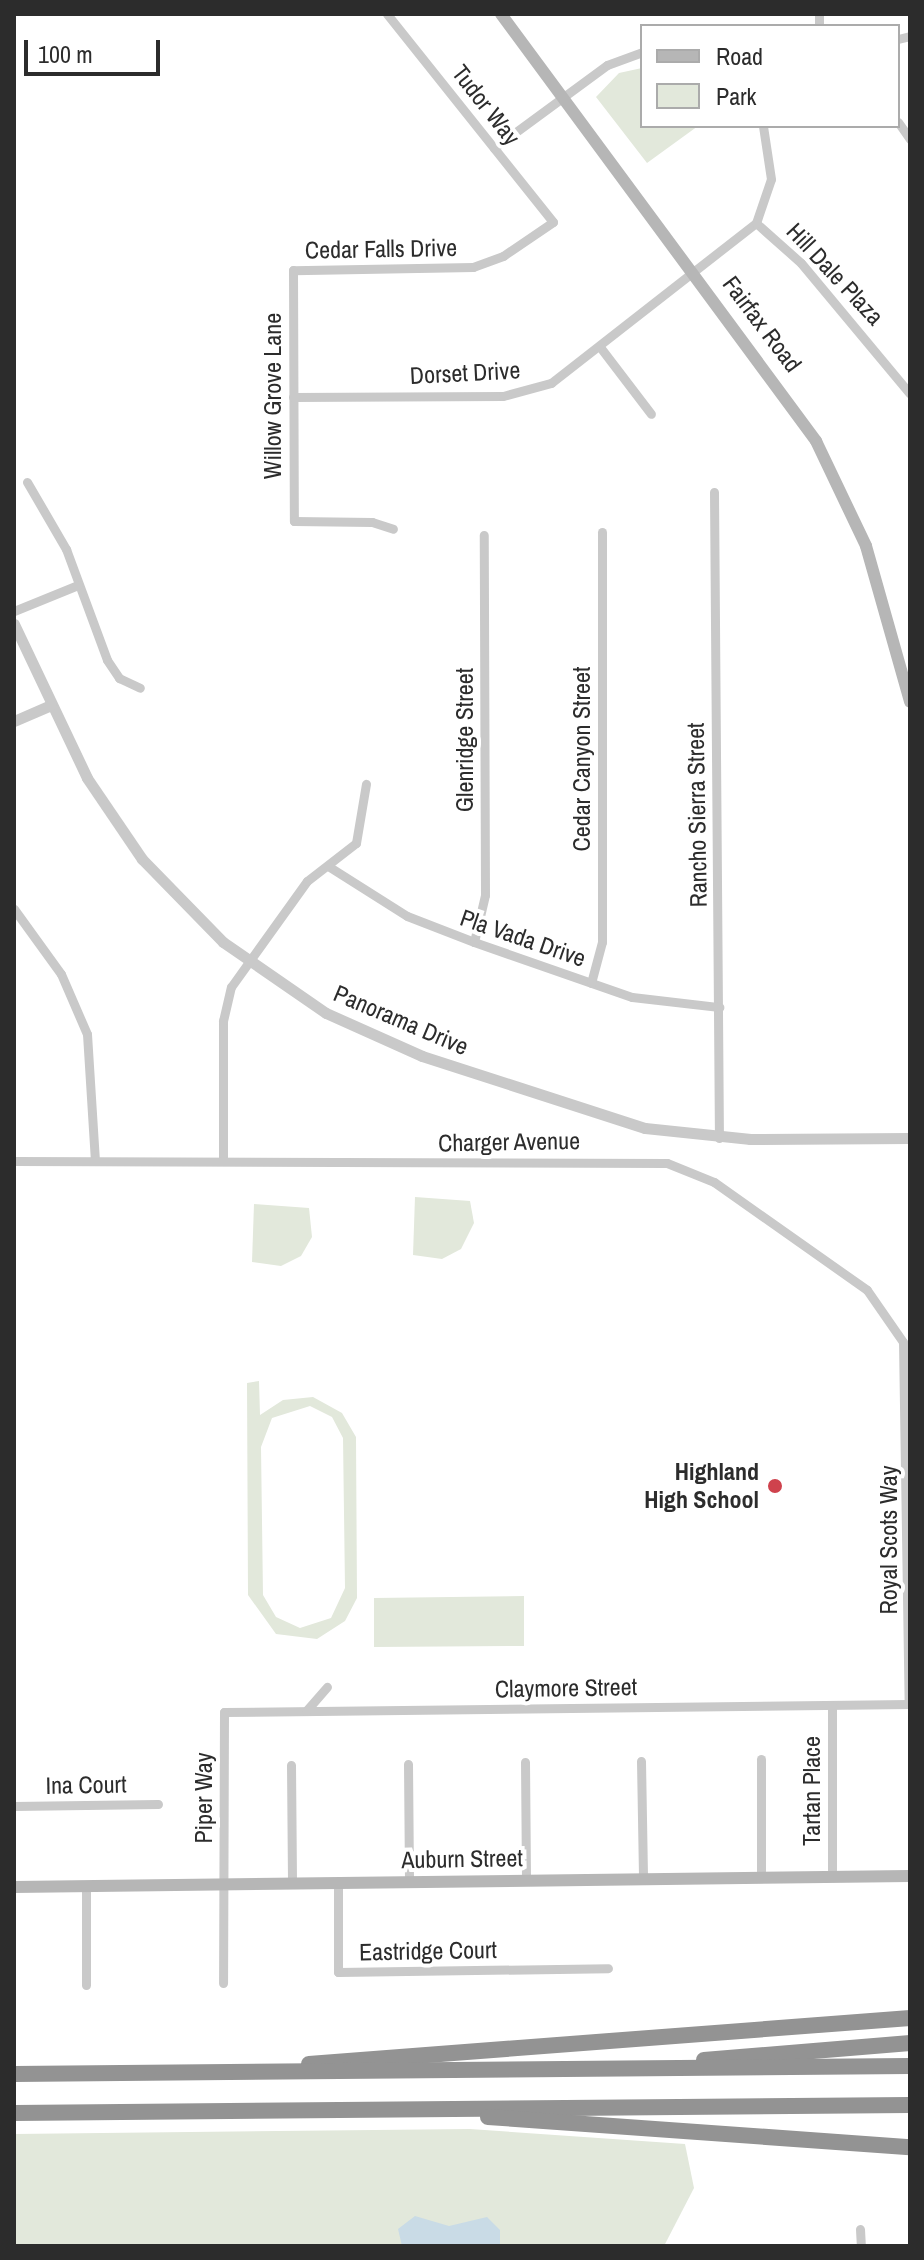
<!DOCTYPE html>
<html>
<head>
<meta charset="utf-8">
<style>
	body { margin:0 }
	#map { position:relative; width:924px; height:2260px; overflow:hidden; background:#fff; font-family:"Archivo Narrow",sans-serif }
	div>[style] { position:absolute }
	.green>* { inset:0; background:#e2e8db }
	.water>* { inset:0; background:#c9dbe6 }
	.minor>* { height:9px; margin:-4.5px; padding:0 4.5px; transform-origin:4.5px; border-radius:4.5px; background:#c9c9c9 }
	.tertiary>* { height:11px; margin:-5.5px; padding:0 5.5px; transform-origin:5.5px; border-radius:5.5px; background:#c9c9c9 }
	.secondary>* { height:12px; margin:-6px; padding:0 6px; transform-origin:6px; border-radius:6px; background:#b6b6b6 }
	.motorway>* { height:16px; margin:-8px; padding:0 8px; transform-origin:8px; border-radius:8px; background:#939393 }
	.dots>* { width:22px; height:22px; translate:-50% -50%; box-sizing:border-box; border:4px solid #fff; border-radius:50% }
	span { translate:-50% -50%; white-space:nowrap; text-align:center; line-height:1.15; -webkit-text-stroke:8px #fff; paint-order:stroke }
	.street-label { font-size:24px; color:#2c2c2c }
	.poi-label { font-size:24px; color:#2c2c2c; font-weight:700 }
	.right { translate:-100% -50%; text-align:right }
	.frame { position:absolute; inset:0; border:16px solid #2c2c2c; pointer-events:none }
	.legend { position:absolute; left:640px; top:24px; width:260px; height:104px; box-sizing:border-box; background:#fff; border:2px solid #ababab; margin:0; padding:10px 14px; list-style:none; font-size:24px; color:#2c2c2c }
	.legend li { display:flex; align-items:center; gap:16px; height:40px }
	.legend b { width:40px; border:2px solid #ababab }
	.scale { position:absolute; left:24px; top:40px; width:136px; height:36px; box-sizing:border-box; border:4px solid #2c2c2c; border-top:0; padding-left:10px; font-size:24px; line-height:28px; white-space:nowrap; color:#2c2c2c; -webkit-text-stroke:6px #fff; paint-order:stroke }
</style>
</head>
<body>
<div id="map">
	<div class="green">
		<div style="clip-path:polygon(642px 68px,642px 126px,698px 126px,647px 163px,596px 97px,619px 73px)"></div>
		<div style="clip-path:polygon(415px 1197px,470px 1201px,474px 1223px,461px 1249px,442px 1259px,413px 1255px)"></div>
		<div style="clip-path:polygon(254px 1204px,309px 1208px,312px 1237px,301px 1256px,281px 1266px,252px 1262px)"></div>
		<div style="clip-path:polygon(evenodd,259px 1381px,260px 1415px,283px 1400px,313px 1397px,342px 1413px,356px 1437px,357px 1598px,345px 1621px,317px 1639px,276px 1634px,248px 1595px,247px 1383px,259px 1381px,310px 1406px,332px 1417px,343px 1438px,345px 1588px,331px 1618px,300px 1628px,276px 1617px,263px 1595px,261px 1447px,272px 1418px,310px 1406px)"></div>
		<div style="clip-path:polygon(524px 1596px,524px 1646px,374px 1647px,374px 1598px)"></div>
		<div style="clip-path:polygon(470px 2129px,685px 2144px,694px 2188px,664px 2246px,14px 2246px,14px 2134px)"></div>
	</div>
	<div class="water">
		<div style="clip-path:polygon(415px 2216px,449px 2226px,487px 2217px,500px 2230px,500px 2245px,402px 2246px,398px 2229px)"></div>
	</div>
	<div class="minor">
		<div style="left:387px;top:14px;width:266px;rotate:51.4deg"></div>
		<div style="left:553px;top:222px;width:60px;rotate:145.8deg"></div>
		<div style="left:503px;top:256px;width:32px;rotate:160deg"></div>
		<div style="left:473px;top:267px;width:180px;rotate:179deg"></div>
		<div style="left:293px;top:270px;width:251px;rotate:89.8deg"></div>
		<div style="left:294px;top:521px;width:78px;rotate:0.7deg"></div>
		<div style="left:372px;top:522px;width:22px;rotate:18deg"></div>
		<div style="left:819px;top:14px;width:12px;rotate:90deg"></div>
		<div style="left:898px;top:39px;width:12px;rotate:-14deg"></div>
		<div style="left:898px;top:122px;width:21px;rotate:55deg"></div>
		<div style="left:494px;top:148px;width:140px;rotate:-36.3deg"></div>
		<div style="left:607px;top:65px;width:37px;rotate:-20deg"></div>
		<div style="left:756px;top:223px;width:60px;rotate:41.6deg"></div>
		<div style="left:801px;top:263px;width:170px;rotate:50.2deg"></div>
		<div style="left:600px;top:347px;width:84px;rotate:52.7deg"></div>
		<div style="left:293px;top:397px;width:210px;rotate:-0.3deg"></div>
		<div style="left:503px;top:396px;width:50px;rotate:-15.2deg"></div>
		<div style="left:551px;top:383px;width:260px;rotate:-38deg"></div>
		<div style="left:756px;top:223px;width:46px;rotate:-71.2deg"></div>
		<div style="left:771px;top:179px;width:54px;rotate:-98.6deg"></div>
		<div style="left:27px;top:482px;width:78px;rotate:59.8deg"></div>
		<div style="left:66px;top:549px;width:118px;rotate:69.7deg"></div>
		<div style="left:107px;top:660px;width:22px;rotate:56deg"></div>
		<div style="left:119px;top:678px;width:23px;rotate:25deg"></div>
		<div style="left:714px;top:492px;width:646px;rotate:89.56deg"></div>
		<div style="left:14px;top:611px;width:69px;rotate:-22.1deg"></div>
		<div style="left:328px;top:866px;width:93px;rotate:32.3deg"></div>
		<div style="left:407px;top:916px;width:72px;rotate:21.2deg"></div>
		<div style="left:474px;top:942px;width:167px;rotate:19.2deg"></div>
		<div style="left:632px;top:997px;width:88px;rotate:6.6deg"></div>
		<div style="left:14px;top:909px;width:80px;rotate:54.1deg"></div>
		<div style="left:61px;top:974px;width:65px;rotate:66.6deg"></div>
		<div style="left:87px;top:1034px;width:126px;rotate:86.4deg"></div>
		<div style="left:474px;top:942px;width:48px;rotate:-76.8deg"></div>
		<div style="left:485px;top:895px;width:360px;rotate:-90.2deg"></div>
		<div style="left:591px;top:983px;width:42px;rotate:-75deg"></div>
		<div style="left:602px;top:942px;width:410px;rotate:-90deg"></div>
		<div style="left:223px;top:1158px;width:137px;rotate:-90deg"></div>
		<div style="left:223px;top:1021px;width:35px;rotate:-77deg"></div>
		<div style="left:231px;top:987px;width:130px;rotate:-54.4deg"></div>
		<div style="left:307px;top:881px;width:62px;rotate:-37.8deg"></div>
		<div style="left:356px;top:843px;width:60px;rotate:-80.4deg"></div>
		<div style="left:14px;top:1161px;width:653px;rotate:0.18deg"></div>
		<div style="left:667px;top:1163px;width:51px;rotate:22deg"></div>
		<div style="left:714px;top:1182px;width:187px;rotate:35.2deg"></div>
		<div style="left:867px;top:1290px;width:63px;rotate:55.3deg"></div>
		<div style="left:903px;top:1342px;width:362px;rotate:89.1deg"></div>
		<div style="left:909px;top:1704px;width:685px;rotate:179.33deg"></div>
		<div style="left:224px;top:1712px;width:271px;rotate:90.2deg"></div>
		<div style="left:832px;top:1705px;width:172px;rotate:90deg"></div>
		<div style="left:306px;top:1711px;width:32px;rotate:-49deg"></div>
		<div style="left:761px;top:1759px;width:119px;rotate:90deg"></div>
		<div style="left:641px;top:1761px;width:118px;rotate:89deg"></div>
		<div style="left:525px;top:1762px;width:119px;rotate:89.5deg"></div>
		<div style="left:408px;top:1764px;width:118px;rotate:89.5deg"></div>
		<div style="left:291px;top:1765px;width:119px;rotate:89.5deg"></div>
		<div style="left:14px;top:1806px;width:144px;rotate:-0.8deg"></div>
		<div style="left:338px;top:1883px;width:89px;rotate:90deg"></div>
		<div style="left:338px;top:1972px;width:270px;rotate:-0.8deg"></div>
		<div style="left:86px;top:1886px;width:99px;rotate:90deg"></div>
		<div style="left:860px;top:2229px;width:17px;rotate:87deg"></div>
	</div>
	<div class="tertiary">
		<div style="left:14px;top:624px;width:170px;rotate:64.6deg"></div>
		<div style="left:87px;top:778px;width:98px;rotate:55.8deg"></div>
		<div style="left:142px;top:859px;width:116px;rotate:45.7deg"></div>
		<div style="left:223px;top:942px;width:125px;rotate:34.6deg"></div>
		<div style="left:326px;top:1013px;width:105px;rotate:24.1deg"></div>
		<div style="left:422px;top:1056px;width:234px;rotate:17.9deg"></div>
		<div style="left:645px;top:1128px;width:106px;rotate:6deg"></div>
		<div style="left:750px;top:1139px;width:160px;rotate:-0.4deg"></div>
		<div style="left:14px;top:721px;width:40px;rotate:-23.4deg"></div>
	</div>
	<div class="secondary">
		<div style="left:501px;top:14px;width:531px;rotate:53.58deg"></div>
		<div style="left:816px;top:441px;width:116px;rotate:64.5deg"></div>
		<div style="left:866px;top:546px;width:162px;rotate:74.2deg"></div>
		<div style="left:14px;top:1887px;width:896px;rotate:-0.7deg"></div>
	</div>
	<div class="motorway">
		<div style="left:704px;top:2060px;width:207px;rotate:-4.7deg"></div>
		<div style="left:309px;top:2064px;width:603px;rotate:-4.38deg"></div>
		<div style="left:14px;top:2074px;width:896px;rotate:-0.51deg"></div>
		<div style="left:14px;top:2113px;width:896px;rotate:-0.51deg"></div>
		<div style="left:488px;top:2117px;width:423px;rotate:4.1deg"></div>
	</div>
	<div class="dots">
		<div style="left:775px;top:1486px;background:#cf424d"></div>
	</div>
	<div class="street-label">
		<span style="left:486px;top:105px;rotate:52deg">Tudor Way</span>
		<span style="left:381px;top:249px;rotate:-1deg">Cedar Falls Drive</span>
		<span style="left:835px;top:274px;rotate:47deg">Hill Dale Plaza</span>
		<span style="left:762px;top:324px;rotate:53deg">Fairfax Road</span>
		<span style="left:465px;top:373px;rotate:-3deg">Dorset Drive</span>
		<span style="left:273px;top:396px;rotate:-90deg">Willow Grove Lane</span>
		<span style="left:465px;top:740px;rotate:-90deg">Glenridge Street</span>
		<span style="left:582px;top:759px;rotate:-90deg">Cedar Canyon Street</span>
		<span style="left:697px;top:815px;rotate:-91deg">Rancho Sierra Street</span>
		<span style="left:523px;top:938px;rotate:19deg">Pla Vada Drive</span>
		<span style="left:401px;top:1020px;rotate:23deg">Panorama Drive</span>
		<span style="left:509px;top:1142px;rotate:-1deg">Charger Avenue</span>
		<span style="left:889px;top:1540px;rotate:-90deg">Royal Scots Way</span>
		<span style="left:566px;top:1688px;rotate:-1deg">Claymore Street</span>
		<span style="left:86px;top:1785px;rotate:-1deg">Ina Court</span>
		<span style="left:812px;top:1791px;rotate:-90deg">Tartan Place</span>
		<span style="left:204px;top:1798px;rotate:-90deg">Piper Way</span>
		<span style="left:462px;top:1859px;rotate:-1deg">Auburn Street</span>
		<span style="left:428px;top:1951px;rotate:-1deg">Eastridge Court</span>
	</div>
	<div class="poi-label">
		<span class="right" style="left:759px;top:1486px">Highland<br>High School</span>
	</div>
	<div class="frame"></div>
	<ul class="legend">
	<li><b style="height:10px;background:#b6b6b6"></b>Road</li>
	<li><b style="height:22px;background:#e2e8db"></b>Park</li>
	</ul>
	<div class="scale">100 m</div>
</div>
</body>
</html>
